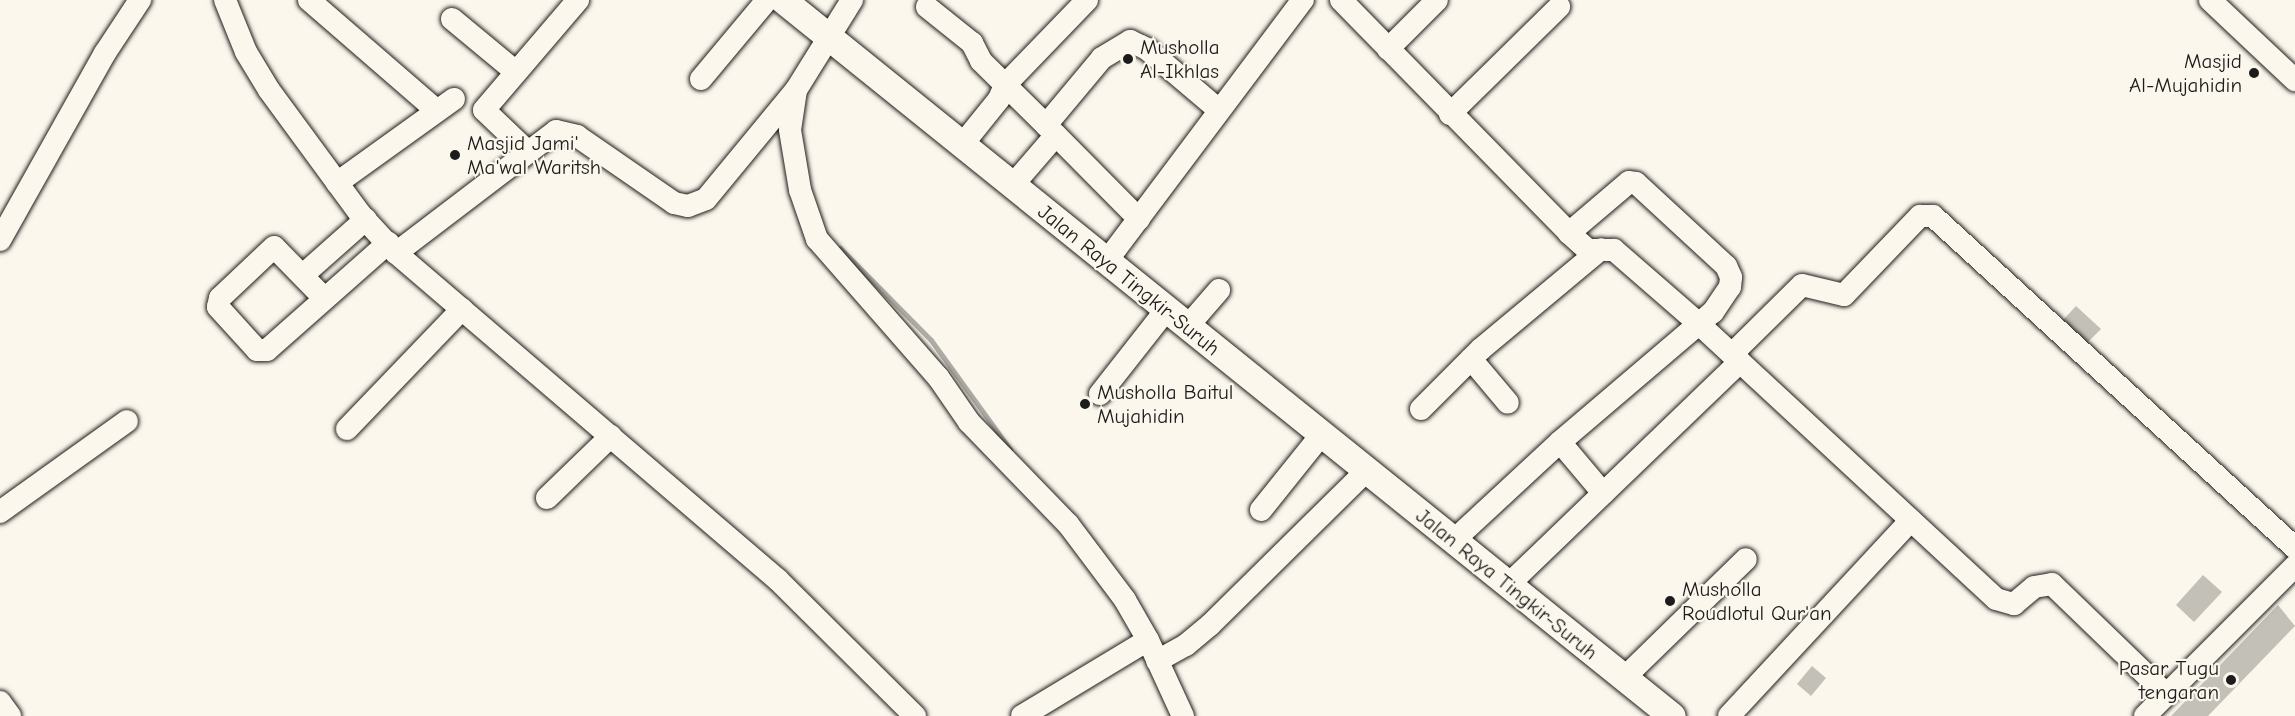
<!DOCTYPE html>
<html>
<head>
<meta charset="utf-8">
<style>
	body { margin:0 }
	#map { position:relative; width:2295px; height:716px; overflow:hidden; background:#fbf7ec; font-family:"Comic Neue",sans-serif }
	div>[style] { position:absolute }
	.stream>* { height:5px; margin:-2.5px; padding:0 2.5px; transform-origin:2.5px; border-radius:2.5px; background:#afaca5 }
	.building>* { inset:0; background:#c3c0b8 }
	.roads { filter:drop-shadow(0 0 2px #1c1c1c) drop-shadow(0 0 2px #1c1c1c) }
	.minor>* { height:22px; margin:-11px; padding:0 11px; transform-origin:11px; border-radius:11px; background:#fbf7ec }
	.major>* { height:27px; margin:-13.5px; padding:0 13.5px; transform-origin:13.5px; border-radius:13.5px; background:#fbf7ec }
	.dots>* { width:16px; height:16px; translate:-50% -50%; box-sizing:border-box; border:3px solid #fbf7ec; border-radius:50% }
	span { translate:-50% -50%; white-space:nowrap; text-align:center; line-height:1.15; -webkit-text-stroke:4.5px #fbf7ec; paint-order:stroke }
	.poi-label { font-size:21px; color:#1c1c1c }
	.left { translate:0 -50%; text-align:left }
	.right { translate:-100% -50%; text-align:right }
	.street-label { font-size:21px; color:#1c1c1c }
</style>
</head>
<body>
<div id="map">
	<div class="stream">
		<div style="left:840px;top:248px;width:129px;rotate:45.3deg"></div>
		<div style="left:931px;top:340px;width:135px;rotate:54.1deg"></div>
	</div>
	<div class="building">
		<div style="clip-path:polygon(2076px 306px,2101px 329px,2087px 343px,2063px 320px)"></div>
		<div style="clip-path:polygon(2203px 575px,2222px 592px,2194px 622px,2176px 605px)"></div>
		<div style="clip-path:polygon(2278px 605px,2295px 626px,2208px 716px,2171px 716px)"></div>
		<div style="clip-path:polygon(1812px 666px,1826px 678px,1811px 696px,1797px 684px)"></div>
	</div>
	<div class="roads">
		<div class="minor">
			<div style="left:225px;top:0;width:56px;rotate:68deg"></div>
			<div style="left:246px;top:52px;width:44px;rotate:58.8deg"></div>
			<div style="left:269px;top:90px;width:154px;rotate:53.7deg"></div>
			<div style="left:360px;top:214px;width:53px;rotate:47.3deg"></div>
			<div style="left:396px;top:253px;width:503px;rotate:40.56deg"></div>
			<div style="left:778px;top:580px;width:193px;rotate:44.8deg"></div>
			<div style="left:309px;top:0;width:169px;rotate:40.9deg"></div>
			<div style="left:1341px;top:0;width:326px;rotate:45.6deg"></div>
			<div style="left:1569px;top:233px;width:25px;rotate:42deg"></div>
			<div style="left:1588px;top:250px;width:26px"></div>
			<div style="left:1614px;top:250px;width:111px;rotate:41deg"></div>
			<div style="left:1698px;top:323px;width:406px;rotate:42.8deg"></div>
			<div style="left:1996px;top:599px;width:19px;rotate:16deg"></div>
			<div style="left:2014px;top:604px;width:26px;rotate:-40deg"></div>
			<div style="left:2034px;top:587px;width:18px;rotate:-9deg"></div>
			<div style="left:2052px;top:584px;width:157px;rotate:44deg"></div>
			<div style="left:2210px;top:0;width:117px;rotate:43.3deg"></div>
			<div style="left:927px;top:7px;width:58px;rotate:38.7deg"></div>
			<div style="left:972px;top:43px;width:20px;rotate:63deg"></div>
			<div style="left:981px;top:61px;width:91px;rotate:44.6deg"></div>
			<div style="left:452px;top:19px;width:83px;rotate:39.6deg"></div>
			<div style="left:1388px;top:49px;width:69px;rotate:-45deg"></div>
			<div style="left:701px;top:79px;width:103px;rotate:-50.1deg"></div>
			<div style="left:796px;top:90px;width:40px;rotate:98.5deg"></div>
			<div style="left:790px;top:130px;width:61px;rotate:80.5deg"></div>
			<div style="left:800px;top:190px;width:52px;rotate:70.9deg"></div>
			<div style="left:817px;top:239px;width:184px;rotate:48.8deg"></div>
			<div style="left:938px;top:377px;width:55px;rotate:55.4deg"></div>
			<div style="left:969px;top:422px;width:142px;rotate:45.9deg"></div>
			<div style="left:1068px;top:524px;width:95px;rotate:53.1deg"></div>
			<div style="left:1125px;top:600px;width:46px;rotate:60.1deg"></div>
			<div style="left:1148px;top:640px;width:84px;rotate:65.3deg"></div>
			<div style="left:1450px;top:114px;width:153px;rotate:-44.5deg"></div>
			<div style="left:962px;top:145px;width:59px;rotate:-51.2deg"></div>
			<div style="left:999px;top:99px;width:15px;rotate:-67deg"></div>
			<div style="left:1005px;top:85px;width:118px;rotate:-46deg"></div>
			<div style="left:527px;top:151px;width:59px;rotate:-136.4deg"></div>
			<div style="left:484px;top:110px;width:145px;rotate:-49.5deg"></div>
			<div style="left:337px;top:183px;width:144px;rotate:-35.7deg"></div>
			<div style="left:1012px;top:186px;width:67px;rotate:-49.2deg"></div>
			<div style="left:1139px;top:219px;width:132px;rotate:-134.7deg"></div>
			<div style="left:1046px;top:125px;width:87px;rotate:-50.1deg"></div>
			<div style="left:1102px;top:58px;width:33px;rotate:-31deg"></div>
			<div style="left:1130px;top:41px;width:19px;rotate:25deg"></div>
			<div style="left:1147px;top:49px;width:94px;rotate:40.3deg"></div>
			<div style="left:0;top:240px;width:214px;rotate:-60.7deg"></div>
			<div style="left:105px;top:53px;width:64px;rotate:-56.6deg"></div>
			<div style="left:396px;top:253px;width:201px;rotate:-37.3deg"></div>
			<div style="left:556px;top:131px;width:22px;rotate:13deg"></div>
			<div style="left:577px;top:136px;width:118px;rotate:34.6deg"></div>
			<div style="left:674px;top:203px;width:14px;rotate:12deg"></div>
			<div style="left:688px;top:206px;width:19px;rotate:-21deg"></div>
			<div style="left:706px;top:199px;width:141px;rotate:-50.5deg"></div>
			<div style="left:796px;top:90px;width:106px;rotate:-58.1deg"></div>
			<div style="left:1106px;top:262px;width:328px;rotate:-53.1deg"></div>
			<div style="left:303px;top:275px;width:84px;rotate:-41.6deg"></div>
			<div style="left:324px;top:298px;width:71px;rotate:-134.4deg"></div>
			<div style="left:274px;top:247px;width:74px;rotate:136.6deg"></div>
			<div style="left:220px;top:298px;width:9px;rotate:103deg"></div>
			<div style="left:218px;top:307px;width:58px;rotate:47.8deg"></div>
			<div style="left:257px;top:350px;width:10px"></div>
			<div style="left:267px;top:350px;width:162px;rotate:-41.5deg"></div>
			<div style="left:1187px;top:327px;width:49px;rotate:-49.1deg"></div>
			<div style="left:1732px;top:354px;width:98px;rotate:-44.6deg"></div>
			<div style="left:1802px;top:285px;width:43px;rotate:13.4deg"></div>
			<div style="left:1844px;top:295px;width:110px;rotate:-46.1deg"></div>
			<div style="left:1920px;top:216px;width:13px"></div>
			<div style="left:1933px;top:216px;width:491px;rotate:42.5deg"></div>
			<div style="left:1471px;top:359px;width:57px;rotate:49.9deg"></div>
			<div style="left:1100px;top:394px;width:107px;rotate:-51.8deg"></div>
			<div style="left:1421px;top:409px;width:85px;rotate:-45deg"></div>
			<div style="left:1481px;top:349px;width:156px;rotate:-39.8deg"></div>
			<div style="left:347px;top:429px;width:166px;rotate:-46.2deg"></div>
			<div style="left:1560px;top:442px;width:67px;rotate:49.9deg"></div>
			<div style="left:547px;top:498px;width:89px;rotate:-44.1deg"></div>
			<div style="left:1261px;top:510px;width:96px;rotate:-51.3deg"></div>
			<div style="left:0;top:512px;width:156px;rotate:-35.6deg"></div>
			<div style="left:1453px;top:541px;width:146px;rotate:-42.8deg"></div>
			<div style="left:1560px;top:442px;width:201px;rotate:-40.4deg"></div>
			<div style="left:1713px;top:312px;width:30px;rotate:-56deg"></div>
			<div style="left:1730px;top:287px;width:10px;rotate:-84deg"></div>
			<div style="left:1731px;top:277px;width:12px;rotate:-114deg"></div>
			<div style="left:1726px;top:266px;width:122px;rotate:-137.3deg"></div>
			<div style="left:1636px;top:183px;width:7px;rotate:-172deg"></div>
			<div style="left:1629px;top:182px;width:79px;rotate:139.6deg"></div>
			<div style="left:1508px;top:585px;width:322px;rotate:-43.9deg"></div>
			<div style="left:1157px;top:661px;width:33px;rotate:-29deg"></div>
			<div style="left:1186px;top:645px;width:31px;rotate:-40deg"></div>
			<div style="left:1210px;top:625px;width:219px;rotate:-44.6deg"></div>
			<div style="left:1624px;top:678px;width:170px;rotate:-44.3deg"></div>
			<div style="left:0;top:702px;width:17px;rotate:54deg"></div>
			<div style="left:1022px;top:716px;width:147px;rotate:-31.1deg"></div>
			<div style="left:1729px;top:716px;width:267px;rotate:-47.1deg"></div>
			<div style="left:2145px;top:716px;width:212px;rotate:-45deg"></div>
		</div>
		<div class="major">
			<div style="left:783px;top:0;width:1141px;rotate:38.85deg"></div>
		</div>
	</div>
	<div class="dots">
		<div style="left:1128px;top:59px;background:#1c1c1c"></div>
		<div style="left:2254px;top:73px;background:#1c1c1c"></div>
		<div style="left:455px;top:155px;background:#1c1c1c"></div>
		<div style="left:1085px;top:404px;background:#1c1c1c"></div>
		<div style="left:1670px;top:601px;background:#1c1c1c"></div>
		<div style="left:2231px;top:680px;background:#1c1c1c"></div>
	</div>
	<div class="poi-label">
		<span class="left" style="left:1140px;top:59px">Musholla<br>Al-Ikhlas</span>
		<span class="right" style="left:2242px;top:73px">Masjid<br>Al-Mujahidin</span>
		<span class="left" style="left:467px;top:155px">Masjid Jami'<br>Ma'wal Waritsh</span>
		<span class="left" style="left:1097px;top:404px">Musholla Baitul<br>Mujahidin</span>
		<span class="left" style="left:1682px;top:601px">Musholla<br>Roudlotul Qur'an</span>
		<span class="right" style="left:2219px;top:680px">Pasar Tugu<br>tengaran</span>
	</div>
	<div class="street-label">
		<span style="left:1129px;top:280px;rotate:39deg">Jalan Raya Tingkir-Suruh</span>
		<span style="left:1507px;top:584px;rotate:39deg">Jalan Raya Tingkir-Suruh</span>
	</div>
</div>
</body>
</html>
